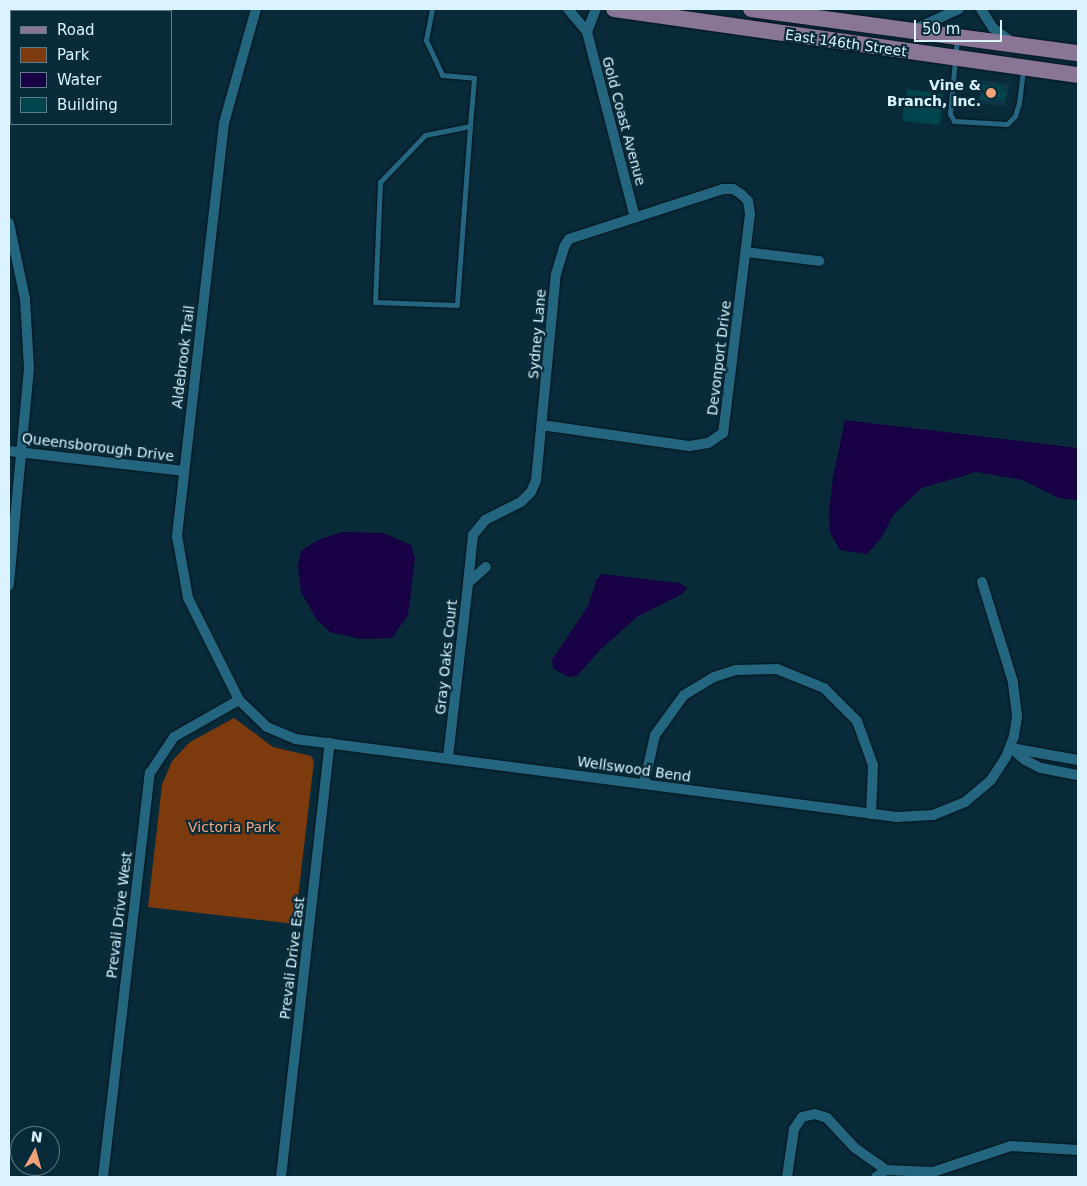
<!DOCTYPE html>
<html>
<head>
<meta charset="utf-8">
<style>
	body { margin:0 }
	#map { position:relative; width:1087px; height:1186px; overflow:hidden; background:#092b39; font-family:"DejaVu Sans",sans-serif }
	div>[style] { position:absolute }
	.built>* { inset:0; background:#0d3646 }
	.green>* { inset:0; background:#7c3a0d }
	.water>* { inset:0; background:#180044 }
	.building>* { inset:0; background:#00454d }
	.roads { filter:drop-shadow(0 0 1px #02131b) drop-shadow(0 0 1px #02131b) }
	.lane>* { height:5px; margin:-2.5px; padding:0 2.5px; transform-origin:2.5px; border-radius:2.5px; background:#24657f }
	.street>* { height:10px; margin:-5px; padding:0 5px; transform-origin:5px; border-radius:5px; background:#24657f }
	.primary>* { height:16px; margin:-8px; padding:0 8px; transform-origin:8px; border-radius:8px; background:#897696 }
	.dots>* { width:14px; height:14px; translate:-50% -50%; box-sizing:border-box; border:2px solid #092b39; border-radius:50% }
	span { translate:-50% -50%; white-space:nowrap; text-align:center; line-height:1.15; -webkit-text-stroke:4.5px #092b39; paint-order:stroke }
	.street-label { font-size:14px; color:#daf3ff }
	.poi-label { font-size:14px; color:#daf3ff; font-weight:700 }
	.right { translate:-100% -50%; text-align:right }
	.park-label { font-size:14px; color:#fca779 }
	.frame { position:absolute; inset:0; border:10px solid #daf3ff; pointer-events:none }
	.legend { position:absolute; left:10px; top:10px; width:162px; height:115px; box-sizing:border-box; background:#092b39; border:1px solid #5d7b88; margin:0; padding:6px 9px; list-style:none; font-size:15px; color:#daf3ff }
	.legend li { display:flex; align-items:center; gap:10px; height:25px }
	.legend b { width:25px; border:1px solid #5d7b88 }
	.north { position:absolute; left:10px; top:1126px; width:50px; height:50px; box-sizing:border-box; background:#092b39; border:1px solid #5d7b88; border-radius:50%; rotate:7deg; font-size:14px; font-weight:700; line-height:20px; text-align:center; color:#daf3ff }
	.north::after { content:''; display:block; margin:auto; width:18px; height:22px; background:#f0a278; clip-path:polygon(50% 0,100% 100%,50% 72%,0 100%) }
	.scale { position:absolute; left:914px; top:20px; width:88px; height:22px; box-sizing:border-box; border:2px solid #daf3ff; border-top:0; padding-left:6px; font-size:15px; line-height:18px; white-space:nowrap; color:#daf3ff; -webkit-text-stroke:4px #092b39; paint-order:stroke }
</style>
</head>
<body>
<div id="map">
	<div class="built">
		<div style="clip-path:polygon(981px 80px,1010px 84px,1005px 106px,978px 103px)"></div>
	</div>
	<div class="green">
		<div style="clip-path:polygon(234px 718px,273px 747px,311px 756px,314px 761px,295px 924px,148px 907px,162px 785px,172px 761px,190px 742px)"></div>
	</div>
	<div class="water">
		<div style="clip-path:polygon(845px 420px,1078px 448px,1078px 500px,1059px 498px,1023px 480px,976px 472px,922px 488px,894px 514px,881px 538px,867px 554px,840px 550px,830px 532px,829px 514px,833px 477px)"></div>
		<div style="clip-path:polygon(342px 532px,383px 533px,411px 545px,415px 558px,408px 615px,392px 638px,361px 639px,330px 632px,317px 620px,301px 592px,298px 566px,301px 551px,318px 540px)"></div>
		<div style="clip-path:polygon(602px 574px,679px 583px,687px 588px,682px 594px,637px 617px,601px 649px,577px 676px,568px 677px,553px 668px,552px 660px,588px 606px,597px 579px)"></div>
	</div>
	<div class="building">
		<div style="clip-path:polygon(983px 84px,1001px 86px,1001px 90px,1005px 91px,1005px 100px,981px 100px)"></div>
		<div style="clip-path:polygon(907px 89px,943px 94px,940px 125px,902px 121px)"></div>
	</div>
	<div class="roads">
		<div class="lane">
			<div style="left:432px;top:9px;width:32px;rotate:101deg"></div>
			<div style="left:426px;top:40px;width:38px;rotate:65deg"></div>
			<div style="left:442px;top:75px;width:32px;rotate:5deg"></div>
			<div style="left:474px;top:78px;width:48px;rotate:94.8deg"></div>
			<div style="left:470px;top:126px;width:179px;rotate:94.2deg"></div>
			<div style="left:457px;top:305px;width:82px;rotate:-177.9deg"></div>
			<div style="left:375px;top:302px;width:120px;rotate:-87.6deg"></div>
			<div style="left:380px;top:182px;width:65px;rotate:-46.2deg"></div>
			<div style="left:425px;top:135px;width:46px;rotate:-11.3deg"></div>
			<div style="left:957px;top:38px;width:76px;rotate:95.3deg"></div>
			<div style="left:950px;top:114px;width:8px;rotate:60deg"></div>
			<div style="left:954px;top:121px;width:53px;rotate:3.2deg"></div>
			<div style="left:1007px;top:124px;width:11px;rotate:-45deg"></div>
			<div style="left:1015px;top:116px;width:14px;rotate:-73deg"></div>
			<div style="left:1019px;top:103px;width:33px;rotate:-83deg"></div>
		</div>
		<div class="street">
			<div style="left:256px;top:9px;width:118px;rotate:105.7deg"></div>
			<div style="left:224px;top:123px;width:416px;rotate:96.5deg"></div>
			<div style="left:177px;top:536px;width:63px;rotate:79.9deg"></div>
			<div style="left:188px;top:598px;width:114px;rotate:63.4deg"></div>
			<div style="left:239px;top:700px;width:39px;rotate:44deg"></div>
			<div style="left:267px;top:727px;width:30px;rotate:23deg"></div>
			<div style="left:295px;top:739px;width:607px;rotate:7.38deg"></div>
			<div style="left:897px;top:817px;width:36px;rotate:-3deg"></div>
			<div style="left:933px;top:815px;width:35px;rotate:-22deg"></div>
			<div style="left:965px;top:802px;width:34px;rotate:-40deg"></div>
			<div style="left:991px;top:780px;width:27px;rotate:-57deg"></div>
			<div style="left:1006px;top:757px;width:22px;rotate:-69deg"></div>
			<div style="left:1014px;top:736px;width:20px;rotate:-81deg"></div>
			<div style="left:1017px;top:716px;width:34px;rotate:-97deg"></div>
			<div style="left:1013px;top:682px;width:105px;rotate:-107.2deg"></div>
			<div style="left:568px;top:9px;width:30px;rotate:50deg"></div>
			<div style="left:587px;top:32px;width:192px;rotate:75.5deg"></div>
			<div style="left:981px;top:9px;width:22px;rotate:58deg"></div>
			<div style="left:993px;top:28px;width:25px;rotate:37deg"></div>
			<div style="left:915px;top:29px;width:48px;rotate:-24.4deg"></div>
			<div style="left:587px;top:32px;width:25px;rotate:-69deg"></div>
			<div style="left:9px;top:47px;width:2px"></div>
			<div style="left:9px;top:223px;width:78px;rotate:78.1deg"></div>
			<div style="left:25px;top:299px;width:69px;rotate:86.7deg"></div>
			<div style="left:29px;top:368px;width:218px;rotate:95.3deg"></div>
			<div style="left:746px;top:252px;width:74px;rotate:7deg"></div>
			<div style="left:9px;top:451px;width:176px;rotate:6.5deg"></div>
			<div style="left:468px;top:583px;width:48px;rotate:-84.1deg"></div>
			<div style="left:473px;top:535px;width:19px;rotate:-51deg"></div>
			<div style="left:485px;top:520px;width:40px;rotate:-26.6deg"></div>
			<div style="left:521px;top:502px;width:14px;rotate:-45deg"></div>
			<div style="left:531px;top:492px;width:13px;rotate:-67deg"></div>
			<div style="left:536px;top:480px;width:207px;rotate:-84.5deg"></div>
			<div style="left:556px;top:274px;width:28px;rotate:-73deg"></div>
			<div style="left:564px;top:247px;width:9px;rotate:-58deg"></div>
			<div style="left:569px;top:239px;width:162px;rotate:-18deg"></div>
			<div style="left:723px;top:189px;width:10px"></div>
			<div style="left:733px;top:189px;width:9px;rotate:32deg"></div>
			<div style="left:741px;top:194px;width:10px;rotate:45deg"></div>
			<div style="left:748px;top:201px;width:13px;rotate:81deg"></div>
			<div style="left:750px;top:214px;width:221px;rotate:97deg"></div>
			<div style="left:723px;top:433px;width:18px;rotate:146deg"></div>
			<div style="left:708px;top:443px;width:19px;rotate:171deg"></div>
			<div style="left:689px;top:446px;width:148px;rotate:-171.9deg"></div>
			<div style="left:1011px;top:748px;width:18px;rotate:41deg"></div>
			<div style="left:1025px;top:760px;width:18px;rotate:27deg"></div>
			<div style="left:1041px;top:768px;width:38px;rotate:11deg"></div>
			<div style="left:1011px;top:748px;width:68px;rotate:10.2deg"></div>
			<div style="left:448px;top:757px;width:175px;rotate:-83.4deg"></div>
			<div style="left:468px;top:583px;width:24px;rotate:-42deg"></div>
			<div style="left:644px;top:784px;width:50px;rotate:-77.3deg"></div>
			<div style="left:655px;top:735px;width:49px;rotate:-54.1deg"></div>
			<div style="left:684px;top:695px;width:35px;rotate:-31deg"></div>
			<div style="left:714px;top:677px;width:23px;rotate:-18deg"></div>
			<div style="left:736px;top:670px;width:41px;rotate:-1.4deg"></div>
			<div style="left:777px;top:669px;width:51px;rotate:22deg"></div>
			<div style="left:824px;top:688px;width:47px;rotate:45deg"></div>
			<div style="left:857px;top:721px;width:47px;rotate:70deg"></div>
			<div style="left:873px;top:765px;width:49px;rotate:92.3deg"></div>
			<div style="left:886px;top:1170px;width:47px;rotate:2.4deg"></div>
			<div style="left:933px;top:1172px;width:82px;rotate:-18.4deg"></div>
			<div style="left:1011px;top:1146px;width:67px;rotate:3.4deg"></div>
			<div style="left:103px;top:1177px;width:407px;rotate:-83.4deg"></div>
			<div style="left:150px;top:773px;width:43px;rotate:-56.3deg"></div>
			<div style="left:174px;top:737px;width:75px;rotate:-29.6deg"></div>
			<div style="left:281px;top:1177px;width:437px;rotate:-83.6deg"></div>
			<div style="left:787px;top:1177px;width:49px;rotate:-81.7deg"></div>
			<div style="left:794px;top:1129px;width:14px;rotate:-56deg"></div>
			<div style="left:802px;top:1117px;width:13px;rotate:-13deg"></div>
			<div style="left:815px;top:1114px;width:13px;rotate:18deg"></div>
			<div style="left:827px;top:1118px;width:41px;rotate:47deg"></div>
			<div style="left:855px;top:1148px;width:38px;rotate:35deg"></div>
			<div style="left:886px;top:1170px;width:12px;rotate:145deg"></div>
		</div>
		<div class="primary">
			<div style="left:614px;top:9px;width:469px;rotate:8.1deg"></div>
			<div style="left:751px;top:9px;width:330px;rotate:7.7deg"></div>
		</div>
	</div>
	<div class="dots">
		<div style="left:991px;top:93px;background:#f0a278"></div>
	</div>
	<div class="street-label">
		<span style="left:846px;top:43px;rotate:8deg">East 146th Street</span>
		<span style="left:624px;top:121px;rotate:75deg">Gold Coast Avenue</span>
		<span style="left:537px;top:334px;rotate:-85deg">Sydney Lane</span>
		<span style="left:183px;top:357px;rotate:-83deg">Aldebrook Trail</span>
		<span style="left:719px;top:358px;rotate:-83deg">Devonport Drive</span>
		<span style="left:98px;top:447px;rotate:7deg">Queensborough Drive</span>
		<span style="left:446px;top:657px;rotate:-84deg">Gray Oaks Court</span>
		<span style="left:634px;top:769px;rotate:8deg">Wellswood Bend</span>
		<span style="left:119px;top:915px;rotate:-83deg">Prevali Drive West</span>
		<span style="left:292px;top:958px;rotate:-83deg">Prevali Drive East</span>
	</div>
	<div class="poi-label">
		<span class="right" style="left:981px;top:93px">Vine &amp;<br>Branch, Inc.</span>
	</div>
	<div class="park-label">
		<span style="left:232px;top:827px">Victoria Park</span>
	</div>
	<div class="frame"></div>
	<ul class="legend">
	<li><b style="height:6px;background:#897696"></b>Road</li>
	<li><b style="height:14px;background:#7c3a0d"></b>Park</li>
	<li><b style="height:14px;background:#180044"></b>Water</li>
	<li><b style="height:14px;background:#00454d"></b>Building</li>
	</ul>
	<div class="north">N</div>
	<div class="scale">50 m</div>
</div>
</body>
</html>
